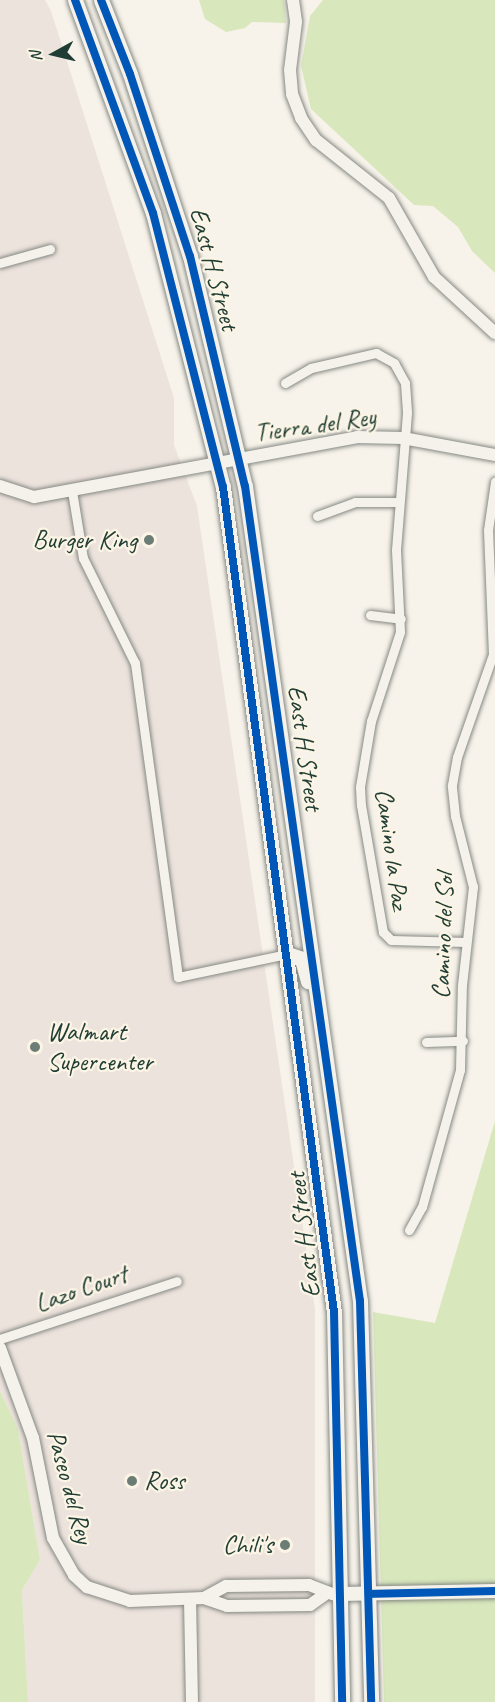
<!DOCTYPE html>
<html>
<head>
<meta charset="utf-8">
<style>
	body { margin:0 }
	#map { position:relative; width:495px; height:1702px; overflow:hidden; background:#f7f3ea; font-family:Caveat,sans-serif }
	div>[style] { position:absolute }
	.built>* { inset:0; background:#ede3dd }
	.green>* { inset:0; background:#d8e7bc }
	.roads { filter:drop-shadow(0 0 2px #868984) drop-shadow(0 0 2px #868984) }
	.minor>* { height:9px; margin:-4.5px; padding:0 4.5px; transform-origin:4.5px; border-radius:4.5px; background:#f5f2ec }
	.tertiary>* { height:12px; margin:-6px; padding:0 6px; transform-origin:6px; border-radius:6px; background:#f5f2ec }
	.secondary>* { height:14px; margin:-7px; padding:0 7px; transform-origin:7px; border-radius:7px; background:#f5f2ec }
	.primary>* { height:15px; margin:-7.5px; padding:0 7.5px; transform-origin:7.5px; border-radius:7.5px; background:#f5f2ec }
	.cycleway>* { height:8px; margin:-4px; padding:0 4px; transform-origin:4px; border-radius:4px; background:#0057b8 }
	.dots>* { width:16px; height:16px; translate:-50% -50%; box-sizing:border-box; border:3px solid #fcf5e5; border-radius:50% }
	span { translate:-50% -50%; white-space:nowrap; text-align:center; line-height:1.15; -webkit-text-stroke:4.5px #fcf5e5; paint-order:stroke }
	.street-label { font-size:26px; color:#1f3d34 }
	.poi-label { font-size:26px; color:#1f3d34 }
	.right { translate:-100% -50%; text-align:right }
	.left { translate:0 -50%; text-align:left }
	.north { position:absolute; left:24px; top:24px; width:60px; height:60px; -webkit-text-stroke:4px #fcf5e5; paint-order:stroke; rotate:262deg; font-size:16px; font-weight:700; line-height:24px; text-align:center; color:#1f3d34 }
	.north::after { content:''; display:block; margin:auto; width:21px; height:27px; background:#1f3d34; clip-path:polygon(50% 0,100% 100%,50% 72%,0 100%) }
</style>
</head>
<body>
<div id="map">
	<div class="built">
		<div style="clip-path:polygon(0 0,45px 0,51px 11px,174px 398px,174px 445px,197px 506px,315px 1309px,315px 1702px,28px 1702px,22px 1590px,40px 1560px,18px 1429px,0 1391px)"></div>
	</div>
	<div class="green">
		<div style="clip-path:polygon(199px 0,284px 0,286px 23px,252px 22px,245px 28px,226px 32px,205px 19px)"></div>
		<div style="clip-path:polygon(323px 0,495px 0,495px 273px,472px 251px,458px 227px,433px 206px,414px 205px,311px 109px,301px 66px,310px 16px)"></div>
		<div style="clip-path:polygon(495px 1121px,495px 1702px,384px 1702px,373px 1312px,435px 1323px)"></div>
		<div style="clip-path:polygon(0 1391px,18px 1429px,40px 1560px,22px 1590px,28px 1702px,0 1702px)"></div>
	</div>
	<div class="roads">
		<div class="minor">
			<div style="left:0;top:263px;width:52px;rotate:-15.6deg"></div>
			<div style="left:285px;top:383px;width:30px;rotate:-30deg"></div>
			<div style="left:311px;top:368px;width:67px;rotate:-13deg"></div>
			<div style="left:376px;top:353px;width:21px;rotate:29deg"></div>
			<div style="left:394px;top:363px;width:23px;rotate:61deg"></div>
			<div style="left:405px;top:383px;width:30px;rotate:86deg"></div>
			<div style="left:407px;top:413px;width:137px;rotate:94.6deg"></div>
			<div style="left:396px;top:550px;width:82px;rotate:87.2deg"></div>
			<div style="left:400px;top:632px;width:94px;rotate:108deg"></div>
			<div style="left:371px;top:721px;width:67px;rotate:99.5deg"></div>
			<div style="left:360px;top:787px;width:18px;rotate:87deg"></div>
			<div style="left:361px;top:805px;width:129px;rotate:80.2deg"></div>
			<div style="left:383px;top:932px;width:11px;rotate:45deg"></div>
			<div style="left:391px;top:940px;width:75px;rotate:1.5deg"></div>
			<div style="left:72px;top:491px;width:68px;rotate:80.7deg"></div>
			<div style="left:83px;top:558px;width:117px;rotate:63.7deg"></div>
			<div style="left:135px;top:663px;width:317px;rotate:82.2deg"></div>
			<div style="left:178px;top:977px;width:111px;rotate:-11.9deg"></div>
			<div style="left:317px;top:516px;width:40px;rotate:-20.2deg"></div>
			<div style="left:355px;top:502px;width:43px"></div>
			<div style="left:370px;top:615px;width:31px;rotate:7deg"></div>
			<div style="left:426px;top:1042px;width:37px;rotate:-2deg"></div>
			<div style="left:409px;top:1230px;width:26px;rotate:-61deg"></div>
			<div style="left:422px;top:1207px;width:142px;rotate:-74.5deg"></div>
			<div style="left:460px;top:1070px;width:85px;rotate:-88.7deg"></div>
			<div style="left:462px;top:985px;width:99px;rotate:-83.6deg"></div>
			<div style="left:473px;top:887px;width:73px;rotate:-104.2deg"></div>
			<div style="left:455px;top:816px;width:31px;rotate:-96deg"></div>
			<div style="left:452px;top:785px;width:28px;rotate:-80deg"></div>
			<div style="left:457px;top:757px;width:109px;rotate:-70.7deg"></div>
			<div style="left:493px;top:654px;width:124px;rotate:-92.3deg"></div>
			<div style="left:488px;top:530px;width:49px;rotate:-81.7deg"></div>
			<div style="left:0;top:1339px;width:186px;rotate:-18.1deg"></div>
		</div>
		<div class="tertiary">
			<div style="left:293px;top:0;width:22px;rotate:82deg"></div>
			<div style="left:296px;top:22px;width:48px;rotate:97.1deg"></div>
			<div style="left:290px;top:70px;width:24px;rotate:85deg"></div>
			<div style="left:292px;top:94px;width:26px;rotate:69deg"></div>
			<div style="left:301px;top:118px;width:27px;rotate:56deg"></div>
			<div style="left:316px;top:140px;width:93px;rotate:38.5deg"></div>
			<div style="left:389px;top:198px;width:91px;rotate:60.3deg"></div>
			<div style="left:434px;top:277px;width:83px;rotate:42.6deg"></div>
			<div style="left:0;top:486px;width:36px;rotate:18deg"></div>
			<div style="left:34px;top:497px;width:329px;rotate:-10.5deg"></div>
			<div style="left:357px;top:437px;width:46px;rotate:1.2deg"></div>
			<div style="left:403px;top:438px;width:94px;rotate:10.5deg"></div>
			<div style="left:0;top:1348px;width:96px;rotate:69.9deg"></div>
			<div style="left:33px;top:1438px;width:102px;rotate:78.7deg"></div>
			<div style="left:53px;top:1538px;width:43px;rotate:60.4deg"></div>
			<div style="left:74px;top:1575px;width:18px;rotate:43deg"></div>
			<div style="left:87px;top:1587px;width:45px;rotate:18deg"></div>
			<div style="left:130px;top:1601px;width:74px;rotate:-2.3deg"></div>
			<div style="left:204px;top:1598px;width:24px;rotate:19deg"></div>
			<div style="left:227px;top:1606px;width:83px;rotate:-0.7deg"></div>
			<div style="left:310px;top:1605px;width:21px;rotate:-35deg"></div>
			<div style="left:204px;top:1598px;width:25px;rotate:-29deg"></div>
			<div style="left:226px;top:1586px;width:83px;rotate:-0.7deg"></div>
			<div style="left:309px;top:1585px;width:26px;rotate:21deg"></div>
			<div style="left:190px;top:1599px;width:103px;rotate:88.9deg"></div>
		</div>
		<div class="secondary">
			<div style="left:340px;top:1594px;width:155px;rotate:-1.1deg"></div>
		</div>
		<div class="primary">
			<div style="left:75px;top:0;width:227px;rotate:69.9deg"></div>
			<div style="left:153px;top:213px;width:283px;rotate:75.7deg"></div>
			<div style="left:223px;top:487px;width:832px;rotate:82.34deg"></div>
			<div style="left:334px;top:1312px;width:390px;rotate:88.8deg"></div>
			<div style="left:101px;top:0;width:79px;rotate:68.6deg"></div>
			<div style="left:130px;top:74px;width:192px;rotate:71.8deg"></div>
			<div style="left:190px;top:256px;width:236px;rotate:76.6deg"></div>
			<div style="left:245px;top:486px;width:823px;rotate:81.97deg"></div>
			<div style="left:360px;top:1301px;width:401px;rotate:88.4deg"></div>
			<div style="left:287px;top:954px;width:16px;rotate:18deg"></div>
			<div style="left:302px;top:959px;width:23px;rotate:75deg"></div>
		</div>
	</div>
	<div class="cycleway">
		<div style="left:75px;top:0;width:227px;rotate:69.9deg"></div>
		<div style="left:153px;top:213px;width:283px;rotate:75.7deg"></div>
		<div style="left:223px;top:487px;width:832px;rotate:82.34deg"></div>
		<div style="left:334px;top:1312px;width:390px;rotate:88.8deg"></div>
		<div style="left:101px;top:0;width:79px;rotate:68.6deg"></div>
		<div style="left:130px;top:74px;width:192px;rotate:71.8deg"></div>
		<div style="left:190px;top:256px;width:236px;rotate:76.6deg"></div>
		<div style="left:245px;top:486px;width:823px;rotate:81.97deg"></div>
		<div style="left:360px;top:1301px;width:401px;rotate:88.4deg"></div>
		<div style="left:369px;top:1594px;width:126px;rotate:-1.4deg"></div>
	</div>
	<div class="dots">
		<div style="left:149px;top:540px;background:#6b7d74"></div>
		<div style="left:35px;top:1047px;background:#6b7d74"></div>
		<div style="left:132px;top:1481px;background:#6b7d74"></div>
		<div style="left:285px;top:1545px;background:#6b7d74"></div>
	</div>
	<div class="street-label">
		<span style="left:214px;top:269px;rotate:75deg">East H Street</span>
		<span style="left:315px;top:425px;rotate:-8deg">Tierra del Rey</span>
		<span style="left:305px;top:748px;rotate:82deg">East H Street</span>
		<span style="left:392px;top:849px;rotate:82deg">Camino la Paz</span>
		<span style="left:443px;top:936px;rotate:-88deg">Camino del Sol</span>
		<span style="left:304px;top:1235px;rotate:-97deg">East H Street</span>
		<span style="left:81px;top:1289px;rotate:-19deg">Lazo Court</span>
		<span style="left:70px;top:1487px;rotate:75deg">Paseo del Rey</span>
	</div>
	<div class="poi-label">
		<span class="right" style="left:137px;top:540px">Burger King</span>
		<span class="left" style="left:47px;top:1047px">Walmart<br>Supercenter</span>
		<span class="left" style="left:144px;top:1481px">Ross</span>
		<span class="right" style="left:273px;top:1545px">Chili's</span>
	</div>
	<div class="north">N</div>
</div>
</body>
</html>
